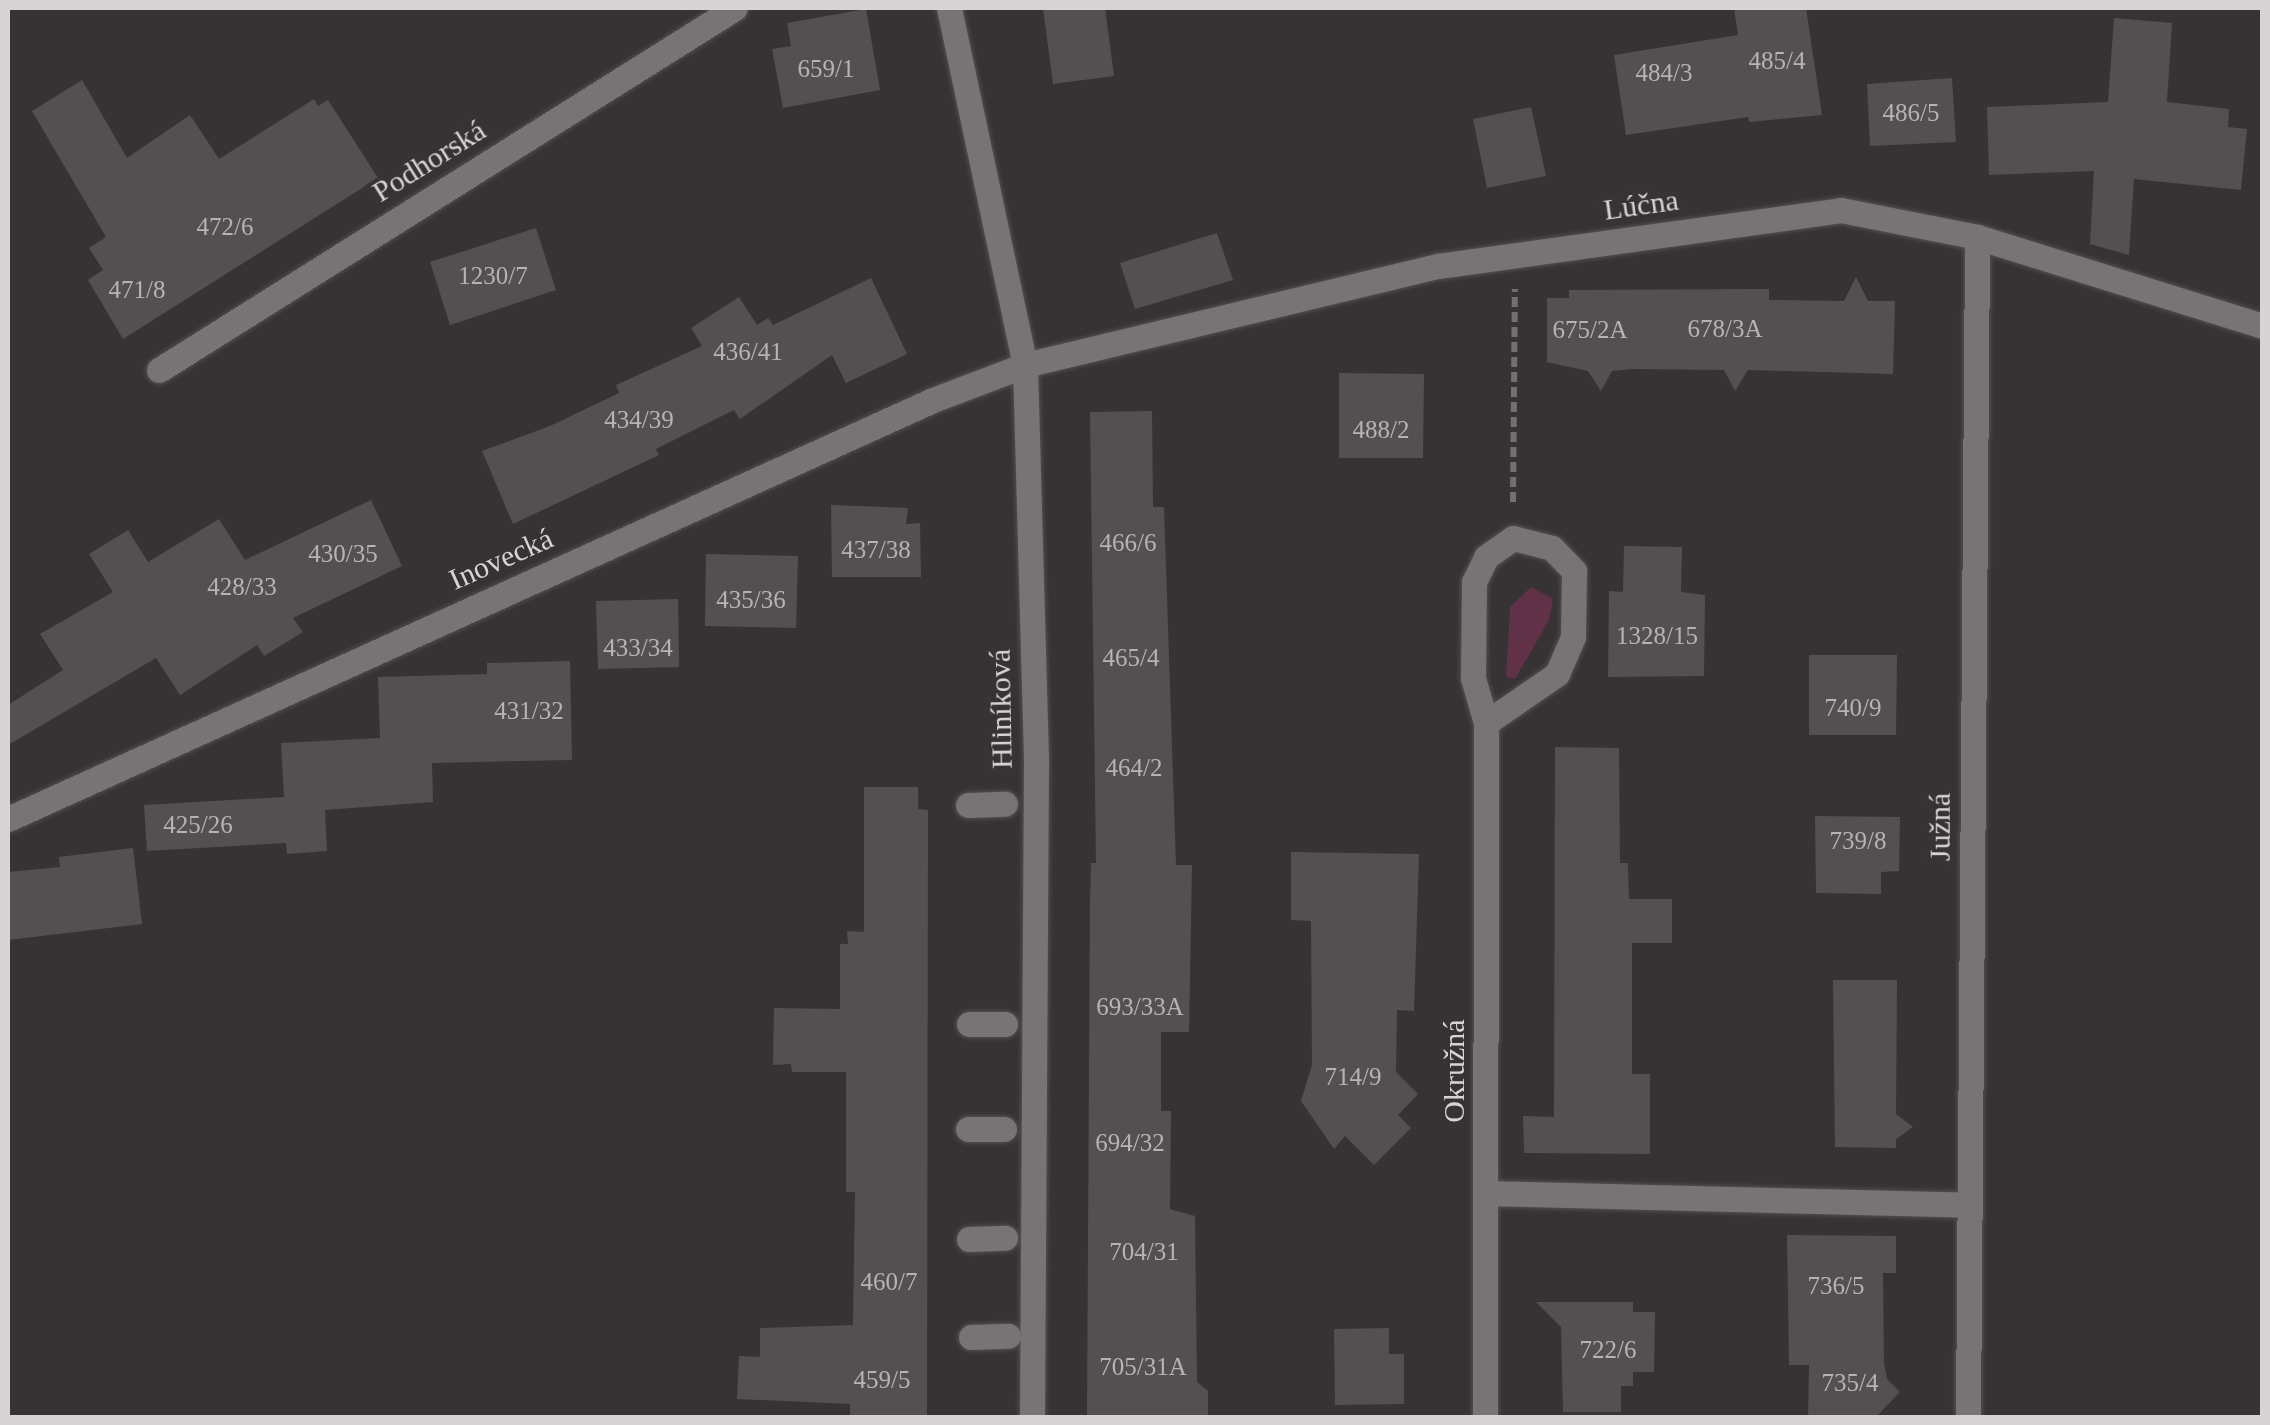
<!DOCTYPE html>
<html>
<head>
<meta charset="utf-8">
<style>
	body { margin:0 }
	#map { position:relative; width:2270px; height:1425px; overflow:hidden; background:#373334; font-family:"Times New Roman",serif }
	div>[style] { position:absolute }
	.green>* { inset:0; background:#613247 }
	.building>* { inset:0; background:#545051 }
	.path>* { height:6px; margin-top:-3px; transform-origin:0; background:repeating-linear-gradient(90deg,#747071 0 10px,transparent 0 15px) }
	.roads { filter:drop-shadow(0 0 2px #534e50) drop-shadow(0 0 2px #534e50) }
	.street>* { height:25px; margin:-12.5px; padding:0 12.5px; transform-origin:12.5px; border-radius:12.5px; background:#787375 }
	span { translate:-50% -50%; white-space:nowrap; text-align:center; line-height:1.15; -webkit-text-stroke:8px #373334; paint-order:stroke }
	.number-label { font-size:25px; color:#b6b3b4 }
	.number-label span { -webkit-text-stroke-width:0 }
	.street-label { font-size:30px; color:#d7d4d5 }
	.frame { position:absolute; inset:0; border:10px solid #d7d4d5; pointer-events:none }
</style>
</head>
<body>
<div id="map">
	<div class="green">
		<div style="clip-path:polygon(1531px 587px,1553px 599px,1549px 620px,1515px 679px,1506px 677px,1510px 607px)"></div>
	</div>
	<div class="building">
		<div style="clip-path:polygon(1043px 8px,1105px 8px,1114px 76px,1053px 84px)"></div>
		<div style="clip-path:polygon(1734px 8px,1806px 8px,1822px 115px,1749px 122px,1748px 117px,1626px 135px,1614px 55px,1738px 35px)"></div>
		<div style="clip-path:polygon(866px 9px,880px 90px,783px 108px,772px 49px,791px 46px,787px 23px)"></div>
		<div style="clip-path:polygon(2114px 18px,2172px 23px,2167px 102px,2229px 109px,2228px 127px,2247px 129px,2241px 190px,2134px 179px,2129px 255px,2090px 244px,2094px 171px,1989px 175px,1987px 107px,2108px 102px)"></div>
		<div style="clip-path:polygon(1952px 78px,1956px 142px,1870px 146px,1867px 84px)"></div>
		<div style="clip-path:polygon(82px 80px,127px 158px,190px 115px,219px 159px,314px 99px,318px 106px,328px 100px,378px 178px,123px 339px,88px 280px,103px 270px,89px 248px,106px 237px,32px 111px)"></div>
		<div style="clip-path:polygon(1531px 107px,1546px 176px,1487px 188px,1473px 119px)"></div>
		<div style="clip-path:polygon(536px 228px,556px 290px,450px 325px,430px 262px)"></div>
		<div style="clip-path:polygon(1217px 233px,1233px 280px,1135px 309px,1120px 263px)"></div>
		<div style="clip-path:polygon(1856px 277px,1868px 301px,1895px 301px,1893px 374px,1748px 370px,1735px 391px,1724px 370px,1633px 369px,1612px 371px,1601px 391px,1588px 371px,1547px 362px,1547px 298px,1569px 298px,1569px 290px,1769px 289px,1769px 300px,1844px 301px)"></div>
		<div style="clip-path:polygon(871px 278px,907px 354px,846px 383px,832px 355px,740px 419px,734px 410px,656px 449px,659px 455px,513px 524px,482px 451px,550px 426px,619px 393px,616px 385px,702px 346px,691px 328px,739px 297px,757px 325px,768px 318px,773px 325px)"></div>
		<div style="clip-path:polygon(1339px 373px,1424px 374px,1423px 458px,1339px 458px)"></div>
		<div style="clip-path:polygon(1152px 411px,1153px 507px,1164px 507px,1176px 865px,1192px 865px,1189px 1032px,1161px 1032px,1161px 1111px,1171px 1111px,1170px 1209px,1195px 1216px,1197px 1382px,1208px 1391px,1208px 1418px,1087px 1416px,1090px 902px,1091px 863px,1096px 863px,1090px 412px)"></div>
		<div style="clip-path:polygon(371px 500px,402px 566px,293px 618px,303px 632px,264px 656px,257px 645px,180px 695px,156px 658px,8px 745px,8px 705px,63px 670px,40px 634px,113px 592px,89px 554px,128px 530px,148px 562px,219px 519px,245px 560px)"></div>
		<div style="clip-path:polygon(831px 505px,908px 508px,906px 524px,920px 523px,921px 577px,832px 577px)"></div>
		<div style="clip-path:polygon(1624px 546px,1682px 547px,1681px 592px,1705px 595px,1704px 676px,1608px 677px,1609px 591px,1623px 592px)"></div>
		<div style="clip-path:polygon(706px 554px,798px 556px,796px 628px,705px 626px)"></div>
		<div style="clip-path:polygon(678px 599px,679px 667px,598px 669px,596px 601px)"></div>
		<div style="clip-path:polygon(1809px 655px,1897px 655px,1896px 735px,1809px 735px)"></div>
		<div style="clip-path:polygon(570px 661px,572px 760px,432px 763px,433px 802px,325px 810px,327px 851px,287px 854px,286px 843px,147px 851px,144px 805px,284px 797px,281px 743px,380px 738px,378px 677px,487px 674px,487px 663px)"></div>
		<div style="clip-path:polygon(1555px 747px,1619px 748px,1620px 863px,1628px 863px,1629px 899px,1672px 899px,1672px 943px,1632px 943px,1632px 1074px,1650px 1074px,1650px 1154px,1524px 1153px,1523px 1116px,1554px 1117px)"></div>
		<div style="clip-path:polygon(864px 787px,918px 787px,918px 809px,928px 810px,927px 1418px,850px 1418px,850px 1404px,737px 1399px,739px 1356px,760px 1357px,760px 1328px,853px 1325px,855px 1192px,846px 1192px,846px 1072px,792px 1072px,791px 1064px,773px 1065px,774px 1008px,840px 1009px,840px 944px,848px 944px,847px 931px,864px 932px)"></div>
		<div style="clip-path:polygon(1815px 816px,1900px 817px,1899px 871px,1881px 872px,1881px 894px,1816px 893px)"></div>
		<div style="clip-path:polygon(133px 848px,142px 924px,8px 940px,8px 872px,60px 867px,59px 857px)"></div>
		<div style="clip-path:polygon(1291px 852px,1419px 854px,1414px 1011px,1397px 1010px,1396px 1072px,1418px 1094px,1398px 1115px,1411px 1128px,1374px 1165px,1345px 1136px,1334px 1149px,1301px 1101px,1312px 1065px,1311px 921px,1291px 920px)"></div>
		<div style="clip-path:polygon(1833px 980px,1897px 980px,1896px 1114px,1913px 1127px,1896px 1139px,1896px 1148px,1835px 1147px)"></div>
		<div style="clip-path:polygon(1787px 1235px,1896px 1236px,1896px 1273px,1883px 1273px,1884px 1363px,1887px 1379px,1900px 1392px,1875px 1418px,1808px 1418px,1809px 1365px,1789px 1365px)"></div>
		<div style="clip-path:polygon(1536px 1302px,1633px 1302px,1633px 1312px,1655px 1312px,1654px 1372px,1633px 1372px,1633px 1386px,1621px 1386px,1621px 1412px,1563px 1412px,1561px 1327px)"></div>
		<div style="clip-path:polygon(1389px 1328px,1389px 1354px,1404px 1354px,1404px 1404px,1335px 1405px,1334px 1329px)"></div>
	</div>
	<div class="path">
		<div style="left:1513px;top:502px;width:213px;rotate:-89.5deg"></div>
	</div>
	<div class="roads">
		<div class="street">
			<div style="left:949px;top:8px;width:365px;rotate:78deg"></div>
			<div style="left:1025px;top:365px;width:398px;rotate:88.4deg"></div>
			<div style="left:1036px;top:763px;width:655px;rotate:90.35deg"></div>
			<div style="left:159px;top:370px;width:680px;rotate:-32.15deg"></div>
			<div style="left:968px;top:805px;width:37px;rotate:-2deg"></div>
			<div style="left:8px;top:819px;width:1015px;rotate:-24.37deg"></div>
			<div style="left:933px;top:400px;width:98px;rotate:-20.8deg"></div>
			<div style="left:1025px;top:365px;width:425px;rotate:-13.5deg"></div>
			<div style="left:1438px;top:266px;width:407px;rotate:-7.9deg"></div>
			<div style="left:1841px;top:210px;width:139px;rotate:11.2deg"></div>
			<div style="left:1977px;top:237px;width:299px;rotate:17.3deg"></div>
			<div style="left:969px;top:1024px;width:36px"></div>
			<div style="left:968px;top:1129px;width:36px"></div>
			<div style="left:1487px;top:1193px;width:482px;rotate:1.4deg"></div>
			<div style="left:969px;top:1239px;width:36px;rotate:-2deg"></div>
			<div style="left:971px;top:1337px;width:37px;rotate:-2deg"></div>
			<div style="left:1485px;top:1418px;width:695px;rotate:-89.92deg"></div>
			<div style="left:1486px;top:723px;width:47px;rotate:-106.1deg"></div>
			<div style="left:1473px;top:678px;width:96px;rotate:-89.4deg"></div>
			<div style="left:1474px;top:582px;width:28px;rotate:-64deg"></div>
			<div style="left:1486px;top:557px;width:33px;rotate:-35deg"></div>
			<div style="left:1513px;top:538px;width:40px;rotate:14.4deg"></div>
			<div style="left:1552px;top:548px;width:32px;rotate:46deg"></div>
			<div style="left:1574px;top:571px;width:66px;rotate:90.9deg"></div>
			<div style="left:1573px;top:637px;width:40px;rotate:113.4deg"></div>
			<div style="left:1557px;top:674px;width:86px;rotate:145.4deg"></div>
			<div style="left:1968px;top:1418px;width:1181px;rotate:-89.56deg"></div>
		</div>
	</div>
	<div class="number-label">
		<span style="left:1777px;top:61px">485/4</span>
		<span style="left:826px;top:69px">659/1</span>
		<span style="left:1664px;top:73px">484/3</span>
		<span style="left:1911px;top:113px">486/5</span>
		<span style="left:225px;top:227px">472/6</span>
		<span style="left:493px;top:276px">1230/7</span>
		<span style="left:137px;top:290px">471/8</span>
		<span style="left:1725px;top:329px">678/3A</span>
		<span style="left:1590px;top:330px">675/2A</span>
		<span style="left:748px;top:352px">436/41</span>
		<span style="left:639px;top:420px">434/39</span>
		<span style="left:1381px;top:430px">488/2</span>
		<span style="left:1128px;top:543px">466/6</span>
		<span style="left:876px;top:550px">437/38</span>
		<span style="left:343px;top:554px">430/35</span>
		<span style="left:242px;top:587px">428/33</span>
		<span style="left:751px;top:600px">435/36</span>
		<span style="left:1657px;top:636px">1328/15</span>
		<span style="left:638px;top:648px">433/34</span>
		<span style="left:1131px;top:658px">465/4</span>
		<span style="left:1853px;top:708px">740/9</span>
		<span style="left:529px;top:711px">431/32</span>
		<span style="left:1134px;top:768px">464/2</span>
		<span style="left:198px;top:825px">425/26</span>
		<span style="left:1858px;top:841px">739/8</span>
		<span style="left:1140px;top:1007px">693/33A</span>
		<span style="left:1353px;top:1077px">714/9</span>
		<span style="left:1130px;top:1143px">694/32</span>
		<span style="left:1144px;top:1252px">704/31</span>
		<span style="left:889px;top:1282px">460/7</span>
		<span style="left:1836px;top:1286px">736/5</span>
		<span style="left:1608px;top:1350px">722/6</span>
		<span style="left:1143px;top:1367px">705/31A</span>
		<span style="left:882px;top:1380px">459/5</span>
		<span style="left:1850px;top:1383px">735/4</span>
	</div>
	<div class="street-label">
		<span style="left:429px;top:161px;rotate:-32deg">Podhorská</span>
		<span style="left:1641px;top:205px;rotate:-8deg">Lúčna</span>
		<span style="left:501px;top:559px;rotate:-24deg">Inovecká</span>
		<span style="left:1001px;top:709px;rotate:-91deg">Hliníková</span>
		<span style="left:1940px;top:827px;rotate:-90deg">Južná</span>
		<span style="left:1454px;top:1071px;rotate:-90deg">Okružná</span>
	</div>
	<div class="frame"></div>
</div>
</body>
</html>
